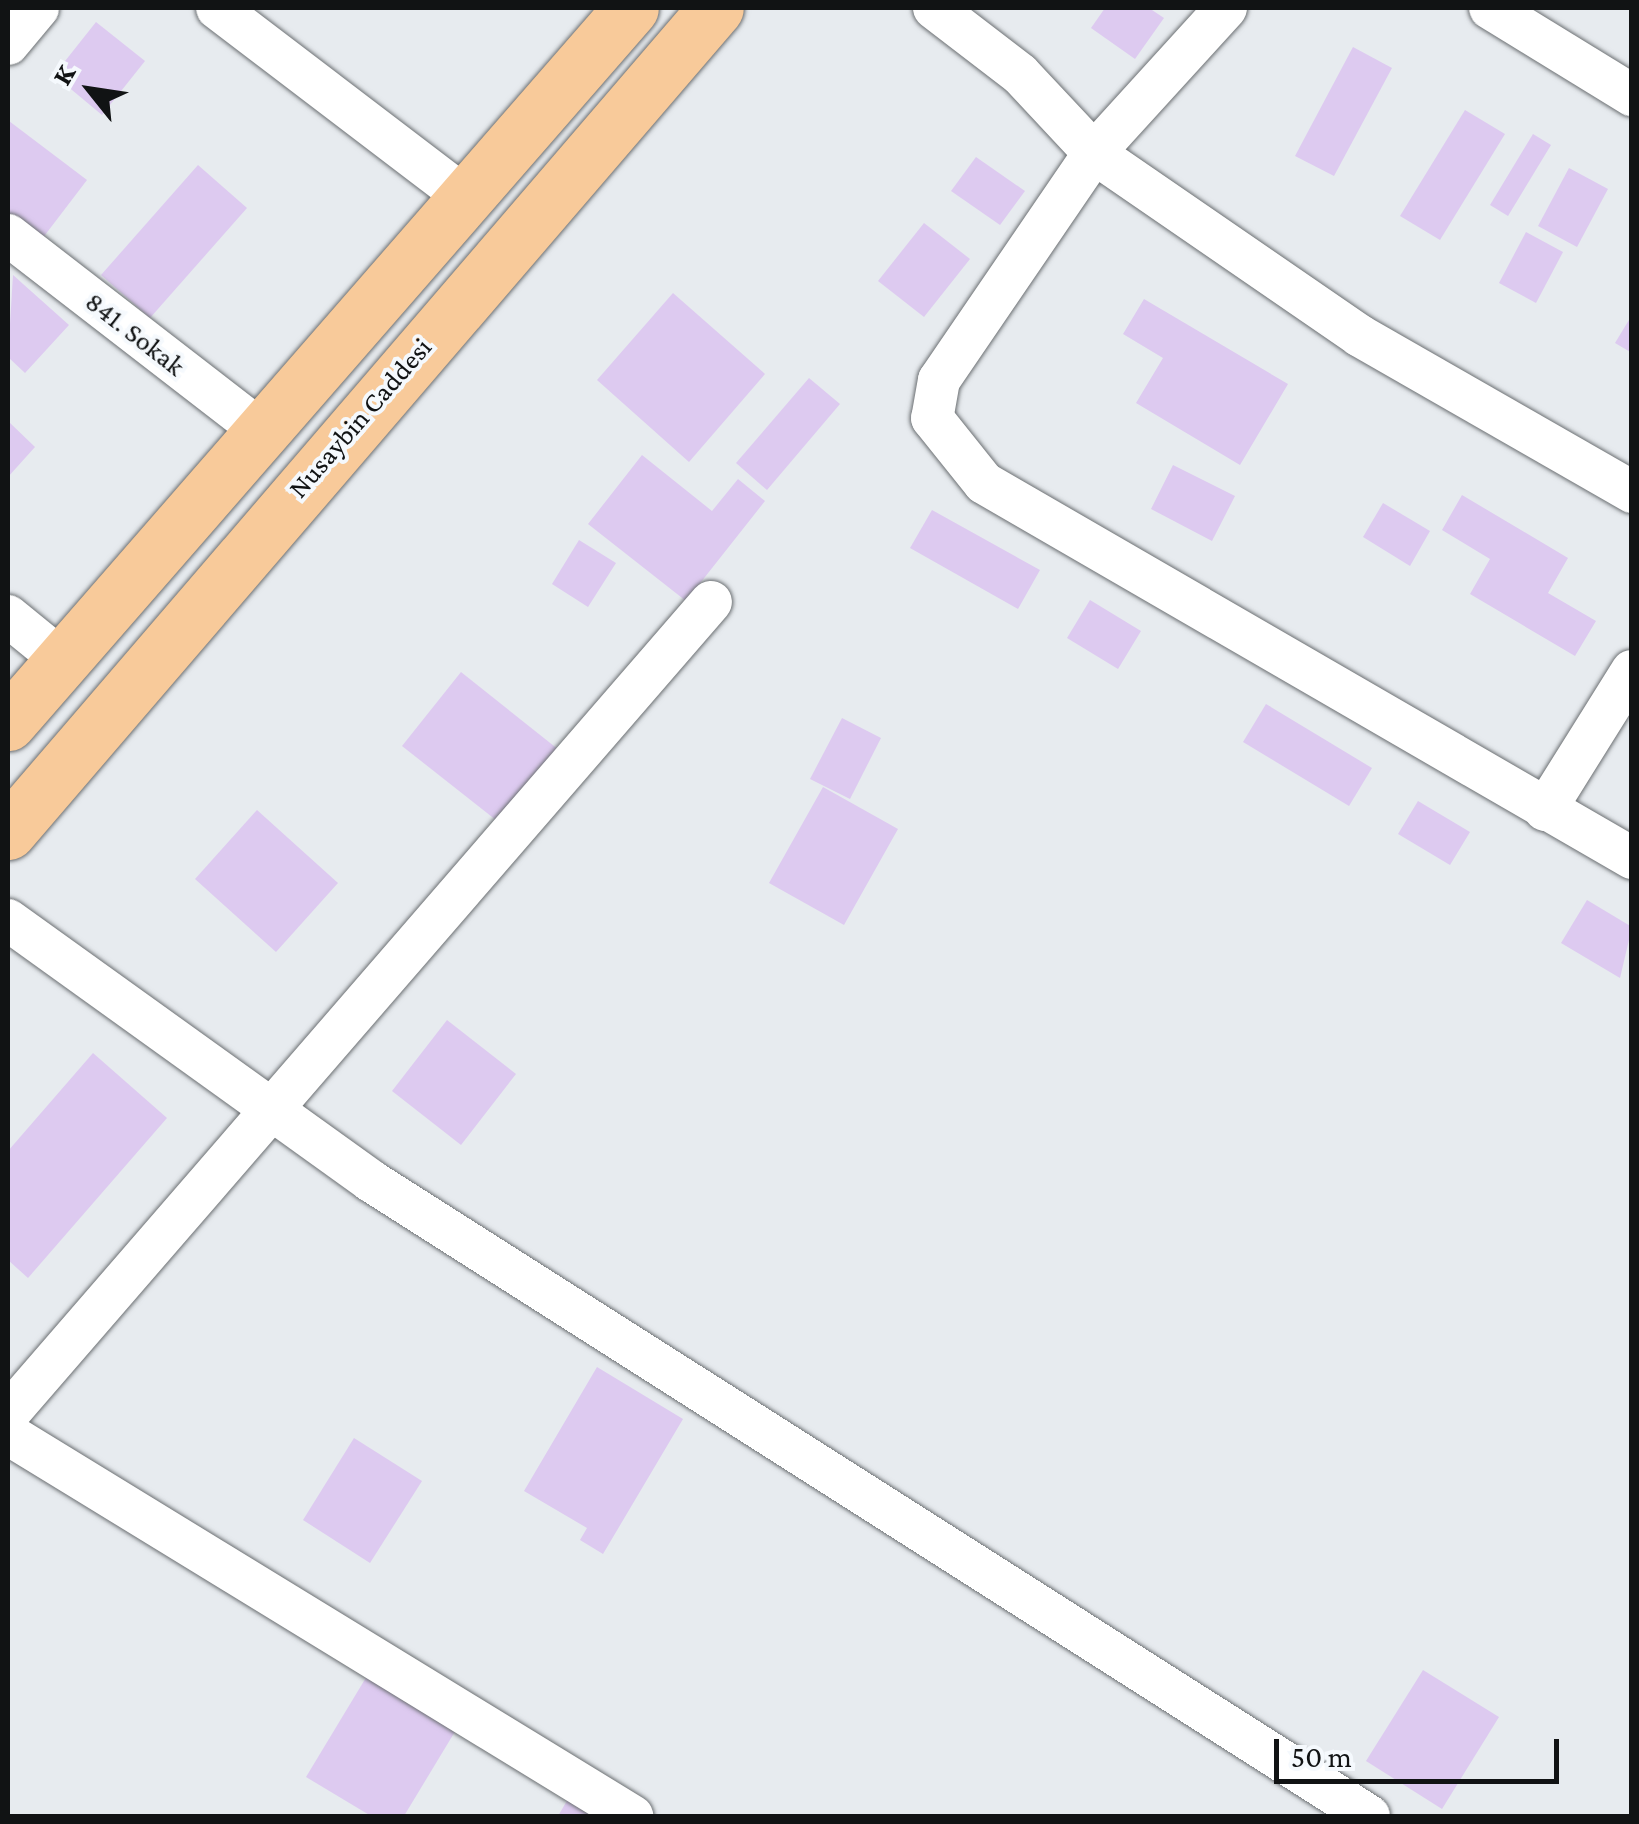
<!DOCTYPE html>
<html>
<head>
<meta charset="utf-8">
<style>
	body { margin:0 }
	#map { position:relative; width:1639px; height:1824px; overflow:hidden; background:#e7ebef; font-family:"Crimson Pro",serif }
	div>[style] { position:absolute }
	.building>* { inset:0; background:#ddcaf0 }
	.roads { filter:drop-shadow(0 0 2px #6b6f72) drop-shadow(0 0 2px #6b6f72) }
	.minor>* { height:42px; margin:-21px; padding:0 21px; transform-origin:21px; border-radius:21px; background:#fff }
	.trunk>* { height:55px; margin:-27.5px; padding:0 27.5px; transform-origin:27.5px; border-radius:27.5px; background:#f8ca9a }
	span { translate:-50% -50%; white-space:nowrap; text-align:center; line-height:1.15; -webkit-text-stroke:8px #f5f9fd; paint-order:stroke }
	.street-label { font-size:28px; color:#111314 }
	.frame { position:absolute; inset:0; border:10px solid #111314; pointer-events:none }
	.north { position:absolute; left:40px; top:40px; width:100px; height:100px; -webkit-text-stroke:8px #f5f9fd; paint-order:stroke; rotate:300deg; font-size:28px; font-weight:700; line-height:40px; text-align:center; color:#111314 }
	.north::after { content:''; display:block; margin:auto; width:35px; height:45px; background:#111314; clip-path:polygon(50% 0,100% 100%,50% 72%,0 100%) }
	.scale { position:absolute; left:1274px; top:1739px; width:285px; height:45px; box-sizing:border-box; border:5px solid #111314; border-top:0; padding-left:12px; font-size:30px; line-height:35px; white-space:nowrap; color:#111314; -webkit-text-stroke:8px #f5f9fd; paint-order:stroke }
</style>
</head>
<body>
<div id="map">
	<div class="building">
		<div style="clip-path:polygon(1105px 8px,1149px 8px,1164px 18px,1135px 59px,1091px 28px)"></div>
		<div style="clip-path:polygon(96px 22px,145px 61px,102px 115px,54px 75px)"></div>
		<div style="clip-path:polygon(1353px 47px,1392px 68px,1334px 176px,1295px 156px)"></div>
		<div style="clip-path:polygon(1465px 110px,1505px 134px,1440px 240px,1400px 216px)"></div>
		<div style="clip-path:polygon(9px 121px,87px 180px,42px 239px,8px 213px)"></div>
		<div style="clip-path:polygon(1533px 134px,1551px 145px,1508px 216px,1490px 205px)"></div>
		<div style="clip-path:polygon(976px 157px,1025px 191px,1000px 225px,951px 191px)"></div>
		<div style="clip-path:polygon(198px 165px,247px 208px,150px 318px,101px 275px)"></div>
		<div style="clip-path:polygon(1569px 168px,1608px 189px,1577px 247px,1538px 226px)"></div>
		<div style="clip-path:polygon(924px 223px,970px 259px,924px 317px,878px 281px)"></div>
		<div style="clip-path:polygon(1526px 232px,1563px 252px,1536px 303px,1499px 283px)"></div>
		<div style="clip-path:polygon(13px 275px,69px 325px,25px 373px,8px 357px)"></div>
		<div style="clip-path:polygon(673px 293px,765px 374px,689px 462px,597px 380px)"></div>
		<div style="clip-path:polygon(1144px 299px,1288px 384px,1240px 465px,1136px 403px,1163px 358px,1123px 334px)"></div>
		<div style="clip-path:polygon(1632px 315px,1632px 353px,1615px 343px)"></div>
		<div style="clip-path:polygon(809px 378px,840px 404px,767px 490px,736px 463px)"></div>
		<div style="clip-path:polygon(8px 421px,35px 447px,8px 477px)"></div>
		<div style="clip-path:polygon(642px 455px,712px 511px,738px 479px,765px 501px,686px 601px,588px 524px)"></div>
		<div style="clip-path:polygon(1173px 465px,1235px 496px,1212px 541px,1151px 509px)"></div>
		<div style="clip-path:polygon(1462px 495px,1568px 558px,1548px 593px,1596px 621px,1575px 656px,1470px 594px,1490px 559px,1442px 530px)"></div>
		<div style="clip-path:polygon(1383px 503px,1430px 531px,1410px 566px,1363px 537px)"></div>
		<div style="clip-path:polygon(932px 510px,1040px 570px,1018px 609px,910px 548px)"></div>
		<div style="clip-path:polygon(579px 540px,616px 563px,588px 607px,552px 584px)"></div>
		<div style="clip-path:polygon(1090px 600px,1141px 631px,1118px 669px,1067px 638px)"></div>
		<div style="clip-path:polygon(461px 672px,559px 750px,501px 824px,402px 746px)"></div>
		<div style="clip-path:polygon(1266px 704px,1372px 768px,1349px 806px,1243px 742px)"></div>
		<div style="clip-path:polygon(842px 718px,881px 738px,850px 799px,810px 779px)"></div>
		<div style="clip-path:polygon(823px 787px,898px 829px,844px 925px,769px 883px)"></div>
		<div style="clip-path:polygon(1418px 801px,1470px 832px,1450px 865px,1398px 834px)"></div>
		<div style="clip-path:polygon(257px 810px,338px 883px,276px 952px,195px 879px)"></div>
		<div style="clip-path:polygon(1587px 900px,1632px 927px,1620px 978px,1561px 943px)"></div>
		<div style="clip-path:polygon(447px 1020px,516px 1074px,461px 1145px,392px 1091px)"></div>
		<div style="clip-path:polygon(93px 1053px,167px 1118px,28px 1278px,8px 1260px,8px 1151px)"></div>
		<div style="clip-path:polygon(597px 1367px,683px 1419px,603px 1554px,580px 1540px,587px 1528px,524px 1491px)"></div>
		<div style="clip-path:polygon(354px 1438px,422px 1481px,370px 1563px,303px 1520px)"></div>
		<div style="clip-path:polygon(373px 1666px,462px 1720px,404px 1816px,371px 1816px,306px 1777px)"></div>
		<div style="clip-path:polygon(1423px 1670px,1499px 1717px,1442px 1809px,1366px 1761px)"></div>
		<div style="clip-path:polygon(571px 1794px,608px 1816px,558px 1816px)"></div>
	</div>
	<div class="roads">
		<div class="minor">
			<div style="left:217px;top:8px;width:310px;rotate:37.3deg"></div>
			<div style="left:934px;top:8px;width:108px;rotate:37.5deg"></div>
			<div style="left:1020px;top:74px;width:108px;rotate:46.9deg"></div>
			<div style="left:1094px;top:153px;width:323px;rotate:34.5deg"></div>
			<div style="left:1360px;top:336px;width:314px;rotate:29.8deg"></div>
			<div style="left:1226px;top:8px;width:196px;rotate:132.3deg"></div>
			<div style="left:1094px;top:153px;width:275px;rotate:124.3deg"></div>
			<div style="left:939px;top:380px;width:39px;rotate:100deg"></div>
			<div style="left:932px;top:418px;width:83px;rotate:51.3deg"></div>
			<div style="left:984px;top:483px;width:749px;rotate:30.06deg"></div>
			<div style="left:1490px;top:8px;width:167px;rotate:31.5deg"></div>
			<div style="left:8px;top:44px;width:47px;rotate:-50.2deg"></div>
			<div style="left:8px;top:235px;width:322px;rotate:37.7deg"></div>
			<div style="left:8px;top:616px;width:70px;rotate:39.2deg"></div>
			<div style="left:1545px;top:810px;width:164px;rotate:-58deg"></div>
			<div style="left:8px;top:920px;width:447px;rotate:35.7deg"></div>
			<div style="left:371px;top:1181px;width:1183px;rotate:32.47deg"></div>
			<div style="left:8px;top:1414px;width:1074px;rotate:-49.12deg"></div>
			<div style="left:8px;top:1434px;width:732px;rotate:31.47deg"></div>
		</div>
		<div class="trunk">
			<div style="left:8px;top:723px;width:948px;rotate:-48.93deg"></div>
			<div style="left:8px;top:832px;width:1086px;rotate:-49.33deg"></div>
		</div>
	</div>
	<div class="street-label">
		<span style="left:135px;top:334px;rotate:38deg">841. Sokak</span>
		<span style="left:360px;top:418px;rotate:-49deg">Nusaybin Caddesi</span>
	</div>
	<div class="frame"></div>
	<div class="north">K</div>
	<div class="scale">50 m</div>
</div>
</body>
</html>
